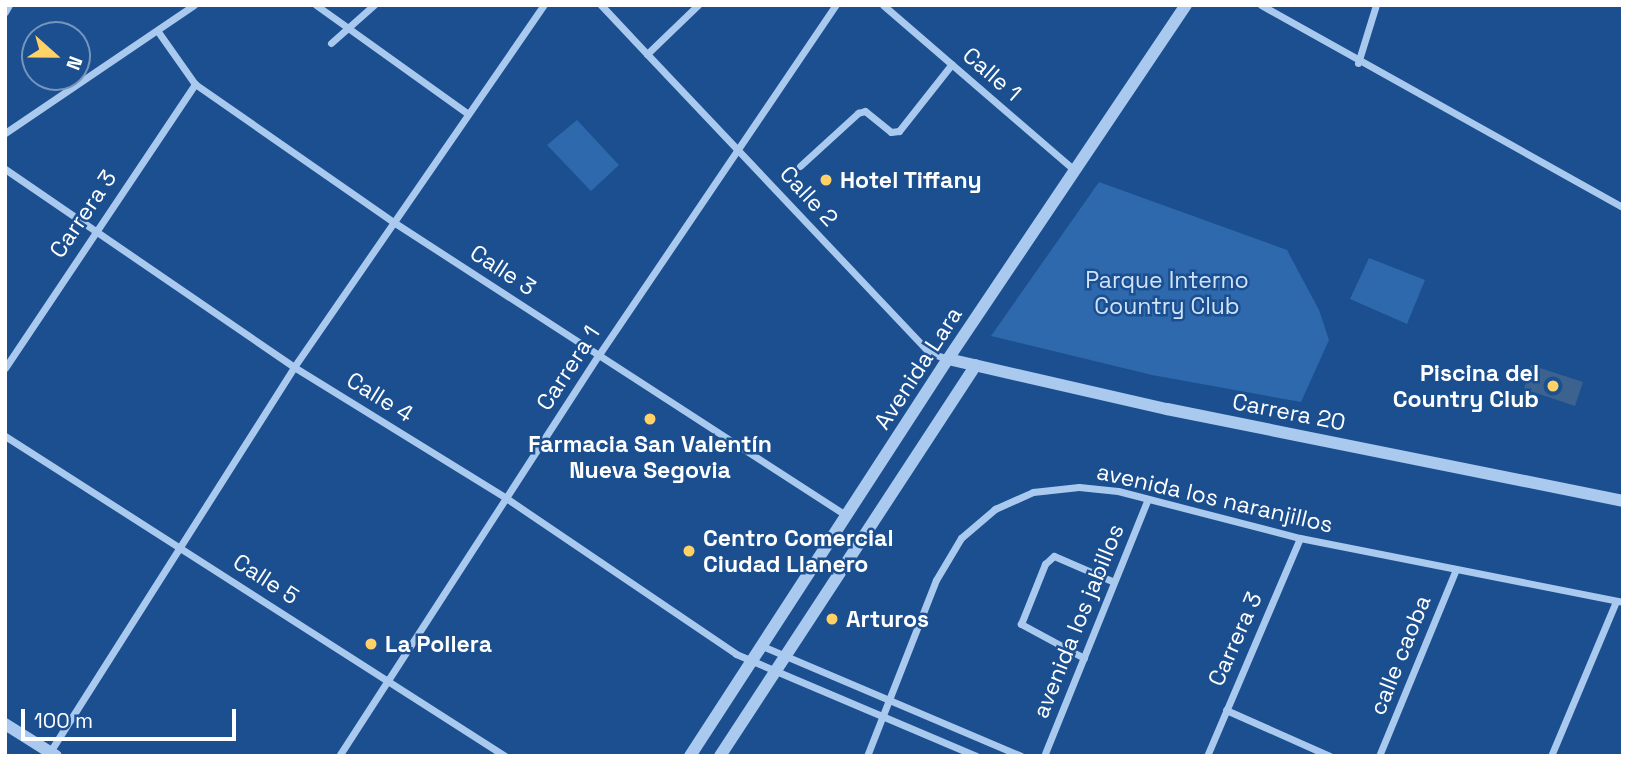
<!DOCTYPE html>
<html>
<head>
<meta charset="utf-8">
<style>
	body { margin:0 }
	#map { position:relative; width:1628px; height:761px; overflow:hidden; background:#1b4f8f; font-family:"Space Grotesk",sans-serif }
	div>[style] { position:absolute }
	.green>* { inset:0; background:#2e69ad }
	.water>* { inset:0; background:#3c6290 }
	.minor>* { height:7px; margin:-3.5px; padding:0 3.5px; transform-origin:3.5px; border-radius:3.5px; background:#a9c9ee }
	.tertiary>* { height:12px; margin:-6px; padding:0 6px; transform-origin:6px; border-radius:6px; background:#a9c9ee }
	.dots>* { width:19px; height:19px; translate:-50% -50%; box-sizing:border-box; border:4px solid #1b4f8f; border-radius:50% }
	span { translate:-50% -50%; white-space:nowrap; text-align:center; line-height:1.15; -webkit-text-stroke:5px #1b4f8f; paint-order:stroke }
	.street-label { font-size:23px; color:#fff }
	.poi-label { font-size:23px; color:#fff; font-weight:700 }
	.left { translate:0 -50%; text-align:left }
	.right { translate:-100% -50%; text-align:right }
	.park-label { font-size:23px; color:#cfe3fa }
	.frame { position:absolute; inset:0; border:7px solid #fff; pointer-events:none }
	.north { position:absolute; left:21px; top:21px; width:70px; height:70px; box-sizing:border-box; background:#1b4f8f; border:2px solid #7695bc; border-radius:50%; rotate:111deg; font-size:19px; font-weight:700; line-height:28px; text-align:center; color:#fff }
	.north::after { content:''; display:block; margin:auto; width:24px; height:32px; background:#ffd166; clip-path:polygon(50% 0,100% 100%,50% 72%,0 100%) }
	.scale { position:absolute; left:21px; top:709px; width:215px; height:32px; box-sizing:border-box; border:4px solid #fff; border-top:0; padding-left:9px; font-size:21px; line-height:24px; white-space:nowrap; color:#fff; -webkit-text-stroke:5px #1b4f8f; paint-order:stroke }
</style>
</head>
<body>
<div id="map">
	<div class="green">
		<div style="clip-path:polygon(577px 120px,619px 165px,591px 191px,547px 145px)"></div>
		<div style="clip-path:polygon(1099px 182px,1287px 250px,1319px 310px,1329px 340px,1301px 402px,1152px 375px,991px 336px)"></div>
		<div style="clip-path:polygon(1369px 258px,1425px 280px,1407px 324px,1350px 299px)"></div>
	</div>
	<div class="water">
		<div style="clip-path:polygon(1531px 365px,1583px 382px,1575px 406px,1524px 389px)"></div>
	</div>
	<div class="minor">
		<div style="left:316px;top:5px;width:187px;rotate:35.6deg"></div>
		<div style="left:601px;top:5px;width:67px;rotate:46.8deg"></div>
		<div style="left:647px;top:54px;width:71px;rotate:-43.9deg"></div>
		<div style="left:883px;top:5px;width:254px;rotate:40.8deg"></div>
		<div style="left:1261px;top:5px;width:415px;rotate:29.2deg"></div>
		<div style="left:5px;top:12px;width:8px;rotate:-60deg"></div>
		<div style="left:159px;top:33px;width:62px;rotate:54.8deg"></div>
		<div style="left:195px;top:84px;width:244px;rotate:34.8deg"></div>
		<div style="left:395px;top:223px;width:539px;rotate:32.95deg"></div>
		<div style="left:331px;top:43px;width:57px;rotate:-41.5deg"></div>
		<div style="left:647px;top:54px;width:412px;rotate:46.6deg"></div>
		<div style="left:930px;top:353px;width:19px;rotate:18deg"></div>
		<div style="left:1358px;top:63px;width:61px;rotate:-72.8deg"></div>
		<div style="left:5px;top:133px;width:228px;rotate:-34.1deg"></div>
		<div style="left:800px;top:166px;width:79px;rotate:-42.4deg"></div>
		<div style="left:858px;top:113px;width:7px;rotate:-16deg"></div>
		<div style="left:865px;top:111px;width:33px;rotate:39deg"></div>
		<div style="left:891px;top:132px;width:8px;rotate:-7deg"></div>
		<div style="left:899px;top:131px;width:85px;rotate:-51.7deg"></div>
		<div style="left:5px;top:169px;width:350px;rotate:34.4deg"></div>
		<div style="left:294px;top:367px;width:249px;rotate:31.7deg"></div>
		<div style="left:506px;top:498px;width:278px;rotate:34.1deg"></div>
		<div style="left:736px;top:654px;width:261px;rotate:23deg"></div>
		<div style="left:5px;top:368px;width:342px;rotate:-56.2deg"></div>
		<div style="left:5px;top:436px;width:594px;rotate:32.62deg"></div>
		<div style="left:762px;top:646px;width:281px;rotate:23deg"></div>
		<div style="left:1084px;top:658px;width:72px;rotate:-151.6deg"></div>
		<div style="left:1021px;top:624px;width:65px;rotate:-68.2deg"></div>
		<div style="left:1045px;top:564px;width:12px;rotate:-42deg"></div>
		<div style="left:1054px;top:556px;width:65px;rotate:23.4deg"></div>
		<div style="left:1226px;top:710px;width:114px;rotate:23.9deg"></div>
		<div style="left:48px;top:755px;width:459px;rotate:-57.6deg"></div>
		<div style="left:294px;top:367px;width:440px;rotate:-55.4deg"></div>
		<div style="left:339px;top:756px;width:477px;rotate:-57.1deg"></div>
		<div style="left:598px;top:356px;width:424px;rotate:-55.9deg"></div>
		<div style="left:867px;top:756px;width:189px;rotate:-68.6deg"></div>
		<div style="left:936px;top:580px;width:49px;rotate:-59.2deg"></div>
		<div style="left:961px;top:538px;width:45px;rotate:-40.5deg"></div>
		<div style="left:995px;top:509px;width:42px;rotate:-24.1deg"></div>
		<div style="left:1033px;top:492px;width:46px;rotate:-6.2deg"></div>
		<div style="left:1079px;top:487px;width:39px;rotate:6deg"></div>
		<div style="left:1118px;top:491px;width:188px;rotate:14.5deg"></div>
		<div style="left:1300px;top:538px;width:329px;rotate:11.2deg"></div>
		<div style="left:1044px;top:756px;width:275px;rotate:-68deg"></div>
		<div style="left:1207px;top:756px;width:237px;rotate:-66.9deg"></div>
		<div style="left:1379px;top:756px;width:202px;rotate:-67.6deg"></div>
		<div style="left:1551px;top:756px;width:168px;rotate:-67.2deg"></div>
	</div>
	<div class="tertiary">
		<div style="left:948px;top:359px;width:225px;rotate:12.9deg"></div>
		<div style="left:1167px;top:409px;width:465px;rotate:11.4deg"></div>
		<div style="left:5px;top:724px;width:60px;rotate:32.1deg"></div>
		<div style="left:690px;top:756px;width:473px;rotate:-57deg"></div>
		<div style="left:948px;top:359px;width:427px;rotate:-56.1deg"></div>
		<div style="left:720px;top:756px;width:467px;rotate:-56.8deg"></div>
	</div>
	<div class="dots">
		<div style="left:826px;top:180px;background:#ffd166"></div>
		<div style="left:1553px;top:386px;background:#ffd166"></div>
		<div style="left:650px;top:419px;background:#ffd166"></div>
		<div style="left:689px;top:551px;background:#ffd166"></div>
		<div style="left:832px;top:619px;background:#ffd166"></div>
		<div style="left:371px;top:644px;background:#ffd166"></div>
	</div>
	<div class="street-label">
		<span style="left:992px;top:74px;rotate:41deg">Calle 1</span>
		<span style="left:809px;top:196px;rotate:47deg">Calle 2</span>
		<span style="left:83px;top:214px;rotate:-56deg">Carrera 3</span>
		<span style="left:503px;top:270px;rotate:33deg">Calle 3</span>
		<span style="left:568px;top:368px;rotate:-57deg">Carrera 1</span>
		<span style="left:918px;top:368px;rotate:-57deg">Avenida Lara</span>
		<span style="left:380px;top:397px;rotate:32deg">Calle 4</span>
		<span style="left:1289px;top:412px;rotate:11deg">Carrera 20</span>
		<span style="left:1215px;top:498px;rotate:13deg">avenida los naranjillos</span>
		<span style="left:266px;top:579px;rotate:33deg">Calle 5</span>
		<span style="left:1078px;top:621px;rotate:-68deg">avenida los jabillos</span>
		<span style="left:1235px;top:639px;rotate:-66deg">Carrera 3</span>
		<span style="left:1400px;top:655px;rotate:-68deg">calle caoba</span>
	</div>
	<div class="poi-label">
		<span class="left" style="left:840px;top:180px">Hotel Tiffany</span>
		<span class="right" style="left:1539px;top:386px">Piscina del<br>Country Club</span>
		<span style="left:650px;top:457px">Farmacia San Valentín<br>Nueva Segovia</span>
		<span class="left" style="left:703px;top:551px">Centro Comercial<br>Ciudad Llanero</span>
		<span class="left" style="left:846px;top:619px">Arturos</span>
		<span class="left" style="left:385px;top:644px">La Pollera</span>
	</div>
	<div class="park-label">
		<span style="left:1167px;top:293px">Parque Interno<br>Country Club</span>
	</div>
	<div class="frame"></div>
	<div class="north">N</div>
	<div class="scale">100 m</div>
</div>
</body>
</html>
